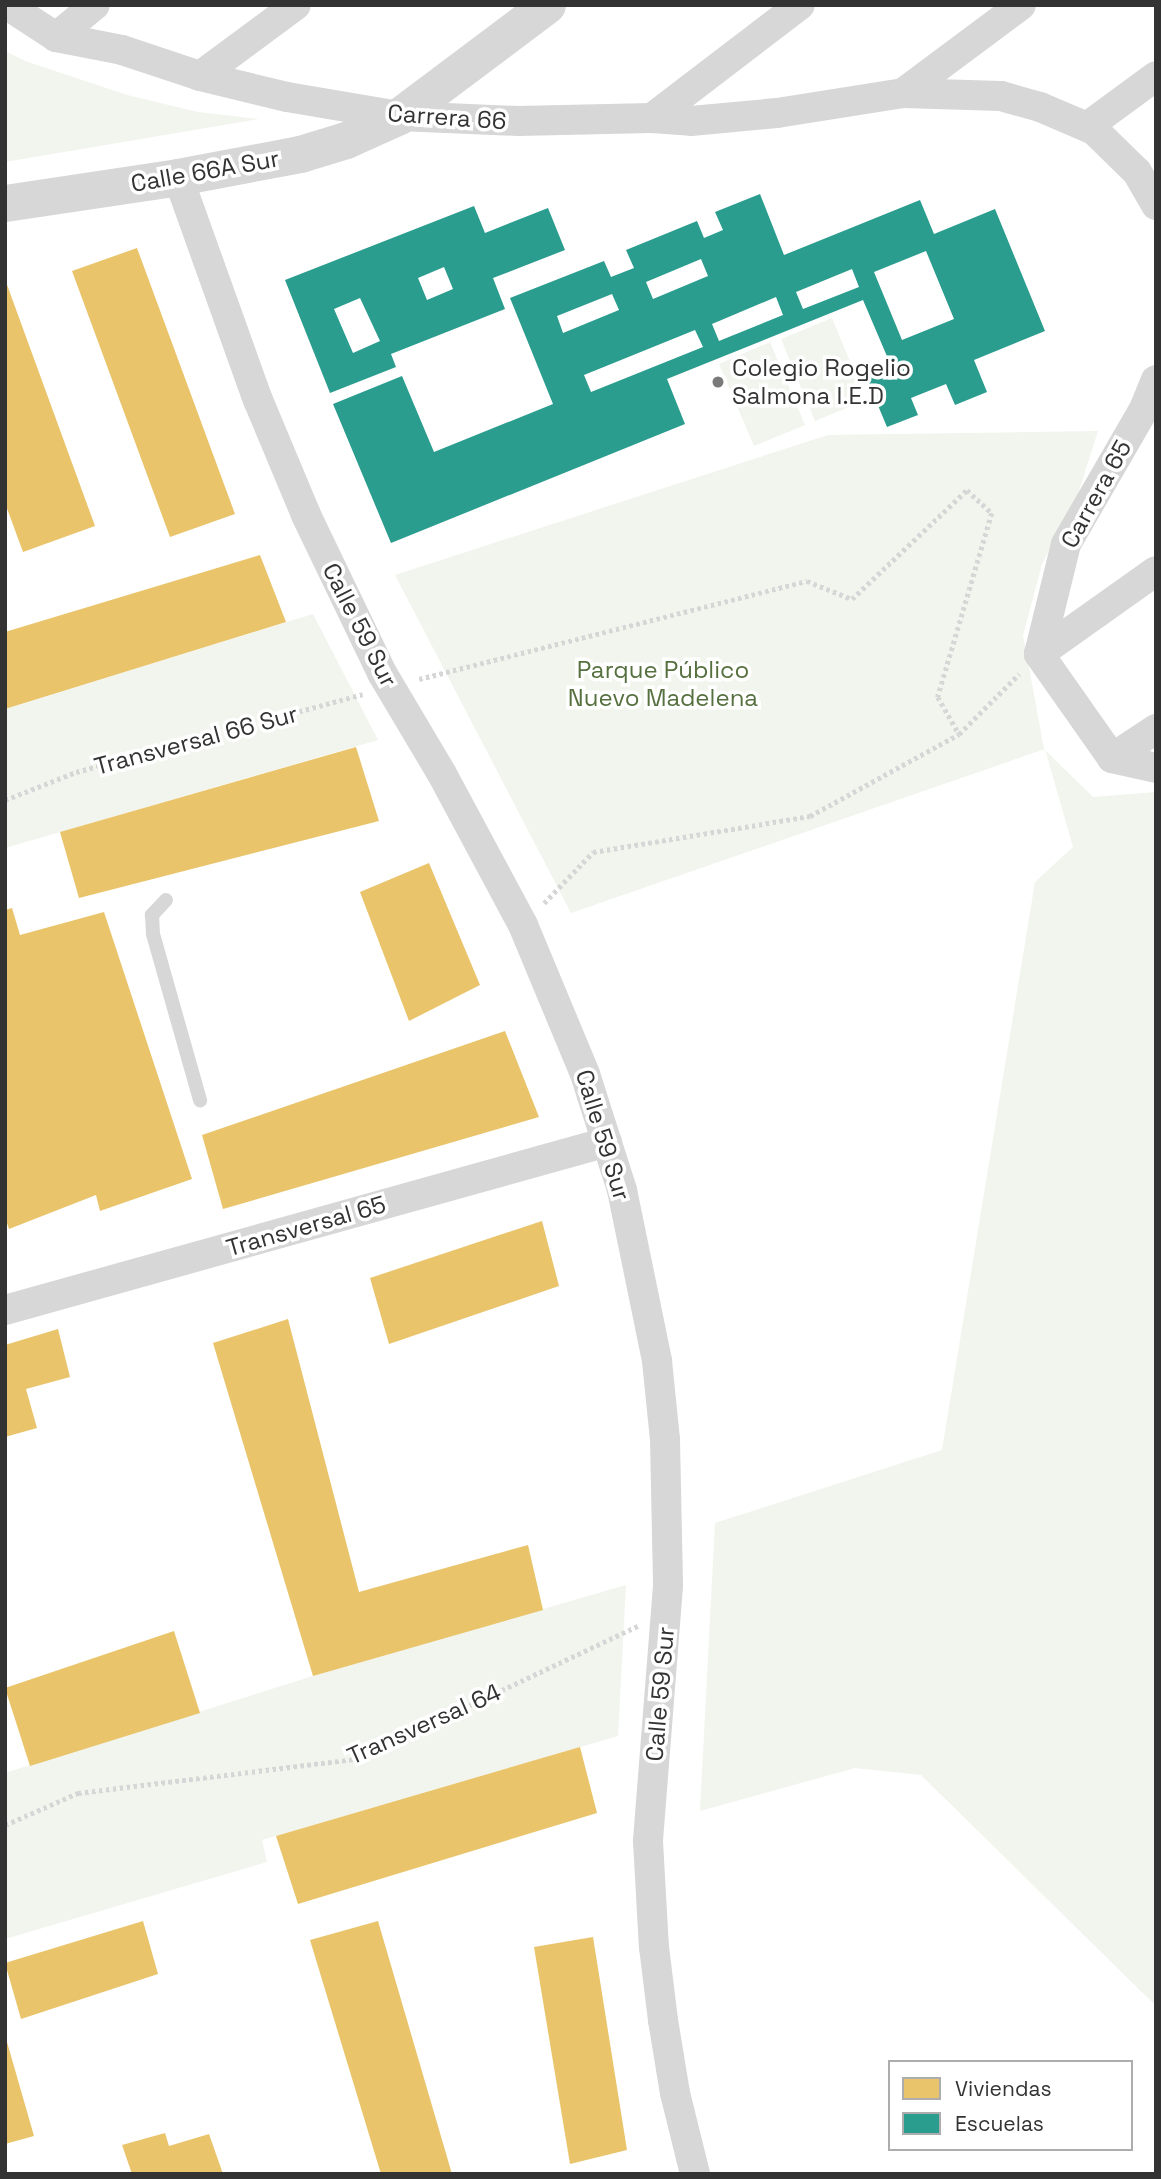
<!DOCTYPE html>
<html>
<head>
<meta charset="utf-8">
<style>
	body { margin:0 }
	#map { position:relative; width:1161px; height:2179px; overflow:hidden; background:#fff; font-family:"Space Grotesk",sans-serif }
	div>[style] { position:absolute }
	.green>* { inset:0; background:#f1f5ed }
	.homes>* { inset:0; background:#e9c46a }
	.schools>* { inset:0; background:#2a9d8f }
	.path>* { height:4.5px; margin-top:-2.25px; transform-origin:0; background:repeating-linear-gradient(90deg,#d6d6d6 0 3.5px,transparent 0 7px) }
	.service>* { height:14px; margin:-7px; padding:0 7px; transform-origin:7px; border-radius:7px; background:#d7d7d7 }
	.minor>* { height:30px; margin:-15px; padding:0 15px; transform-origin:15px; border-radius:15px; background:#d7d7d7 }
	.tertiary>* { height:37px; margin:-18.5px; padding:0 18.5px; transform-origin:18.5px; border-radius:18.5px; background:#d7d7d7 }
	.dots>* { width:19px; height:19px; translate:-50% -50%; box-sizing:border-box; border:4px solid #fff; border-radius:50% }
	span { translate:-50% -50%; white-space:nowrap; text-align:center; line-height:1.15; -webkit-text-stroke:7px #fff; paint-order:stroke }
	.street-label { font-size:24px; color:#333 }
	.poi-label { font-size:24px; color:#333 }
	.left { translate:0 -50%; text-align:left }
	.park-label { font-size:24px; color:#56703f }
	.frame { position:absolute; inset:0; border:7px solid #333; pointer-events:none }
	.legend { position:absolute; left:888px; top:2060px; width:245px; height:91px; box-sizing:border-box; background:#fff; border:2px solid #adadad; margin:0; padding:9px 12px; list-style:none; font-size:21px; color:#333 }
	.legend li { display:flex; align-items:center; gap:14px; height:35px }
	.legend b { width:35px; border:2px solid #adadad }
</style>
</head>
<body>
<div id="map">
	<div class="green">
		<div style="clip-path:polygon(5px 51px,25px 61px,127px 95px,198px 112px,259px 119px,5px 162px)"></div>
		<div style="clip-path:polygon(832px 318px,866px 400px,815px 421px,781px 339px)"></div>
		<div style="clip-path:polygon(770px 342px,805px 425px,754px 446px,719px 364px)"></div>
		<div style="clip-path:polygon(1098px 431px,1077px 497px,1042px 564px,1023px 635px,1044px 749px,1093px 797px,1156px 792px,1156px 2006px,921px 1775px,855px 1768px,700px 1811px,715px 1523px,942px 1450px,1035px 882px,1073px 847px,1045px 749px,571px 913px,395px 575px,828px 435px)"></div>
		<div style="clip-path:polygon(313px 614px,378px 740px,5px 848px,5px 709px)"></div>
		<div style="clip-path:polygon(626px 1585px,618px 1736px,262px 1840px,267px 1862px,5px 1939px,5px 1773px,313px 1676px)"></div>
	</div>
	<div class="homes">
		<div style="clip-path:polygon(137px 248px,235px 514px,170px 537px,72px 271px)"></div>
		<div style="clip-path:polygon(6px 282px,95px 526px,23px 552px,5px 503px)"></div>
		<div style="clip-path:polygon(260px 555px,286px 622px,5px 709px,5px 632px)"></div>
		<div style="clip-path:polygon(356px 747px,379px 821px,79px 898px,60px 832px)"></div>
		<div style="clip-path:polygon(429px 863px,480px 985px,409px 1021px,360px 892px)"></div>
		<div style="clip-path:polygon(12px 908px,20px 935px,104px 912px,192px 1179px,100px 1211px,96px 1195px,9px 1229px,5px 1217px,5px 910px)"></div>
		<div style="clip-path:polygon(505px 1031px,539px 1117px,223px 1209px,202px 1135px)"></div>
		<div style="clip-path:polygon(542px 1221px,559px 1286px,389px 1344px,370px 1278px)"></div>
		<div style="clip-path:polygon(288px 1319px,359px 1592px,528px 1545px,543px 1610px,313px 1676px,213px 1343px)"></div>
		<div style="clip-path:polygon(58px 1329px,70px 1377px,26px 1389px,37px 1428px,5px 1437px,5px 1345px)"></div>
		<div style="clip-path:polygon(174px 1631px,200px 1713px,30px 1766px,5px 1688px)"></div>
		<div style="clip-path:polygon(580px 1747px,597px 1813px,298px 1904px,276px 1836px)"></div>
		<div style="clip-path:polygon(143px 1921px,158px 1974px,21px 2019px,5px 1963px)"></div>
		<div style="clip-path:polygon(378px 1921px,452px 2174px,381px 2174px,310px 1940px)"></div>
		<div style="clip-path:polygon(593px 1937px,627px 2150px,570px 2164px,534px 1947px)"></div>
		<div style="clip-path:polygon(5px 2035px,34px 2136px,5px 2144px)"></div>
		<div style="clip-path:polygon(165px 2133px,169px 2146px,209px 2134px,223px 2174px,132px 2174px,122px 2145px)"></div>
	</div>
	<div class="schools">
		<div style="clip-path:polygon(evenodd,760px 194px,784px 255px,920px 200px,934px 234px,995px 209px,1045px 331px,974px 360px,987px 392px,955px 405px,946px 384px,911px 398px,918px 415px,887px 427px,864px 372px,889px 361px,863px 300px,667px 379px,685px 424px,391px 543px,333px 404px,402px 376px,434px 452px,553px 404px,510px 298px,604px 261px,611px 277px,634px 268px,626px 250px,697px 221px,704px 238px,723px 230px,715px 212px,760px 194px,926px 251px,954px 319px,902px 340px,874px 272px,926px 251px,760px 194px,701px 259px,708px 276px,653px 299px,646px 282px,701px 259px,760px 194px,852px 269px,859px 287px,803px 309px,796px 292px,852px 269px,760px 194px,612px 294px,619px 310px,563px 333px,557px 316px,612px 294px,760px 194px,776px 297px,783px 315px,719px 341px,712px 324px,776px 297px,760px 194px,695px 330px,703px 347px,591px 392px,584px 375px,695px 330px)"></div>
		<div style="clip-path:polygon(evenodd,474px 206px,485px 233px,548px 208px,565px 250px,493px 278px,505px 309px,391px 354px,396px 367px,330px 393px,285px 280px,474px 206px,444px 267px,453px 289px,427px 300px,418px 278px,444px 267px,474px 206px,360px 298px,380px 341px,353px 353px,334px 309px,360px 298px)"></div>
	</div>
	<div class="path">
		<div style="left:419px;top:679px;width:400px;rotate:-14.2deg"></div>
		<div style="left:807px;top:581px;width:48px;rotate:21.8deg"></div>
		<div style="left:852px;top:599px;width:158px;rotate:-43.5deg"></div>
		<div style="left:967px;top:490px;width:34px;rotate:43deg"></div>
		<div style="left:992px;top:513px;width:192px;rotate:106.4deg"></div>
		<div style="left:938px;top:697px;width:43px;rotate:60.4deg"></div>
		<div style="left:959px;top:734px;width:85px;rotate:-45deg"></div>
		<div style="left:5px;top:800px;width:76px;rotate:-21.5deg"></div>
		<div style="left:76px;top:772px;width:297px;rotate:-15.2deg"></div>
		<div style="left:544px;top:903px;width:71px;rotate:-46.1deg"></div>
		<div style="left:593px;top:852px;width:220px;rotate:-9.4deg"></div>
		<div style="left:810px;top:816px;width:170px;rotate:-28.8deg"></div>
		<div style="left:5px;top:1825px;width:80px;rotate:-23.7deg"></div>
		<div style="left:78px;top:1793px;width:280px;rotate:-7deg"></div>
		<div style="left:356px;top:1759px;width:312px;rotate:-25.3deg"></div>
	</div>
	<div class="service">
		<div style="left:166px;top:900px;width:21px;rotate:133deg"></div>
		<div style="left:152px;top:915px;width:19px;rotate:87deg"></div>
		<div style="left:153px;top:934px;width:173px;rotate:74.2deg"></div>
	</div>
	<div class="minor">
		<div style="left:7px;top:5px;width:59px;rotate:33.1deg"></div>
		<div style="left:56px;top:37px;width:67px;rotate:11.1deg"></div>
		<div style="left:122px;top:50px;width:82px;rotate:18.4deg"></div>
		<div style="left:200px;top:76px;width:89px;rotate:13.6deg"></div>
		<div style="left:287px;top:97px;width:114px;rotate:9.6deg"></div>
		<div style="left:399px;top:116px;width:119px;rotate:2.4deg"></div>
		<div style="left:518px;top:121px;width:134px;rotate:-1.3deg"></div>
		<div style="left:652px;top:118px;width:39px;rotate:4deg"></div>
		<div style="left:691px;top:121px;width:86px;rotate:-5.3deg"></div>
		<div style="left:777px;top:113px;width:128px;rotate:-9deg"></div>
		<div style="left:903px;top:93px;width:98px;rotate:1.8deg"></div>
		<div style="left:1001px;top:96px;width:41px;rotate:15.8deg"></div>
		<div style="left:1040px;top:107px;width:59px;rotate:23.1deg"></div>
		<div style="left:1094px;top:130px;width:60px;rotate:44.3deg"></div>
		<div style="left:1137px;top:172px;width:38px;rotate:60deg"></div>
		<div style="left:56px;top:37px;width:50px;rotate:-39.4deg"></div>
		<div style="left:200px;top:76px;width:119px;rotate:-36.5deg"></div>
		<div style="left:903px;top:93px;width:147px;rotate:-36.7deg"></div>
		<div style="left:652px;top:118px;width:186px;rotate:-37.4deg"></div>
		<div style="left:1088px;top:126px;width:84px;rotate:-36.3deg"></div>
		<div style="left:178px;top:177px;width:237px;rotate:70.3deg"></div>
		<div style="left:258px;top:400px;width:125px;rotate:67.3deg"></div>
		<div style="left:306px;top:515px;width:175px;rotate:64.3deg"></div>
		<div style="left:382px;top:673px;width:117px;rotate:59.3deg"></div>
		<div style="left:442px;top:774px;width:171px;rotate:61.8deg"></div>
		<div style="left:523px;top:925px;width:161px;rotate:67.4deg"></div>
		<div style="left:585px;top:1074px;width:122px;rotate:72.3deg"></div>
		<div style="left:622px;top:1190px;width:175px;rotate:78.4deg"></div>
		<div style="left:657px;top:1361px;width:79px;rotate:84.2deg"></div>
		<div style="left:665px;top:1440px;width:146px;rotate:88.8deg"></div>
		<div style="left:668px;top:1586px;width:256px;rotate:94.5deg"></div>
		<div style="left:648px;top:1841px;width:106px;rotate:86.8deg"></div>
		<div style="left:654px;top:1947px;width:74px;rotate:83deg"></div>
		<div style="left:663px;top:2020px;width:74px;rotate:80.7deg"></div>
		<div style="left:675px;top:2093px;width:83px;rotate:76.1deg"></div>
		<div style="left:1039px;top:654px;width:113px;rotate:-76.2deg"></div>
		<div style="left:1066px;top:544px;width:156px;rotate:-60deg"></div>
		<div style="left:1144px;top:409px;width:31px;rotate:-68deg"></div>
		<div style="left:1039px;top:654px;width:127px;rotate:54.9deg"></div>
		<div style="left:1112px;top:758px;width:45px;rotate:12.8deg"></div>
		<div style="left:1039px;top:654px;width:143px;rotate:-35.4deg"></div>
		<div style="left:1112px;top:758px;width:53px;rotate:-33.4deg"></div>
		<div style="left:5px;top:1310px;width:625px;rotate:-15.59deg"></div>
	</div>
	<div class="tertiary">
		<div style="left:5px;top:203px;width:175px;rotate:-8.5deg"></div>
		<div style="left:178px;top:177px;width:124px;rotate:-10.7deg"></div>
		<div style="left:300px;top:154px;width:48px;rotate:-16.9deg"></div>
		<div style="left:346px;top:140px;width:58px;rotate:-24.4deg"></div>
		<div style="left:399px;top:116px;width:185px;rotate:-36.9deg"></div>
	</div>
	<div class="dots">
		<div style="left:718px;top:382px;background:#7a7a7a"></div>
	</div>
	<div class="street-label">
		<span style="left:447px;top:117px;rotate:4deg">Carrera 66</span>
		<span style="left:205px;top:171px;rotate:-10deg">Calle 66A Sur</span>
		<span style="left:1096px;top:494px;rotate:-61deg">Carrera 65</span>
		<span style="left:360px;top:625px;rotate:63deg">Calle 59 Sur</span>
		<span style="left:196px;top:740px;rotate:-15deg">Transversal 66 Sur</span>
		<span style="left:603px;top:1135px;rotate:73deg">Calle 59 Sur</span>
		<span style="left:306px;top:1226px;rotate:-16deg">Transversal 65</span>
		<span style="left:660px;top:1694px;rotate:-85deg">Calle 59 Sur</span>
		<span style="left:424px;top:1724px;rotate:-24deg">Transversal 64</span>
	</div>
	<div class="poi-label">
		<span class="left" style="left:732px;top:382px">Colegio Rogelio<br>Salmona I.E.D</span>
	</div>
	<div class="park-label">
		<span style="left:663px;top:684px">Parque Público<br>Nuevo Madelena</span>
	</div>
	<div class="frame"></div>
	<ul class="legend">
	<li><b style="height:19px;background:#e9c46a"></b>Viviendas</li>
	<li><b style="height:19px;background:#2a9d8f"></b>Escuelas</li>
	</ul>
</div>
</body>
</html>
